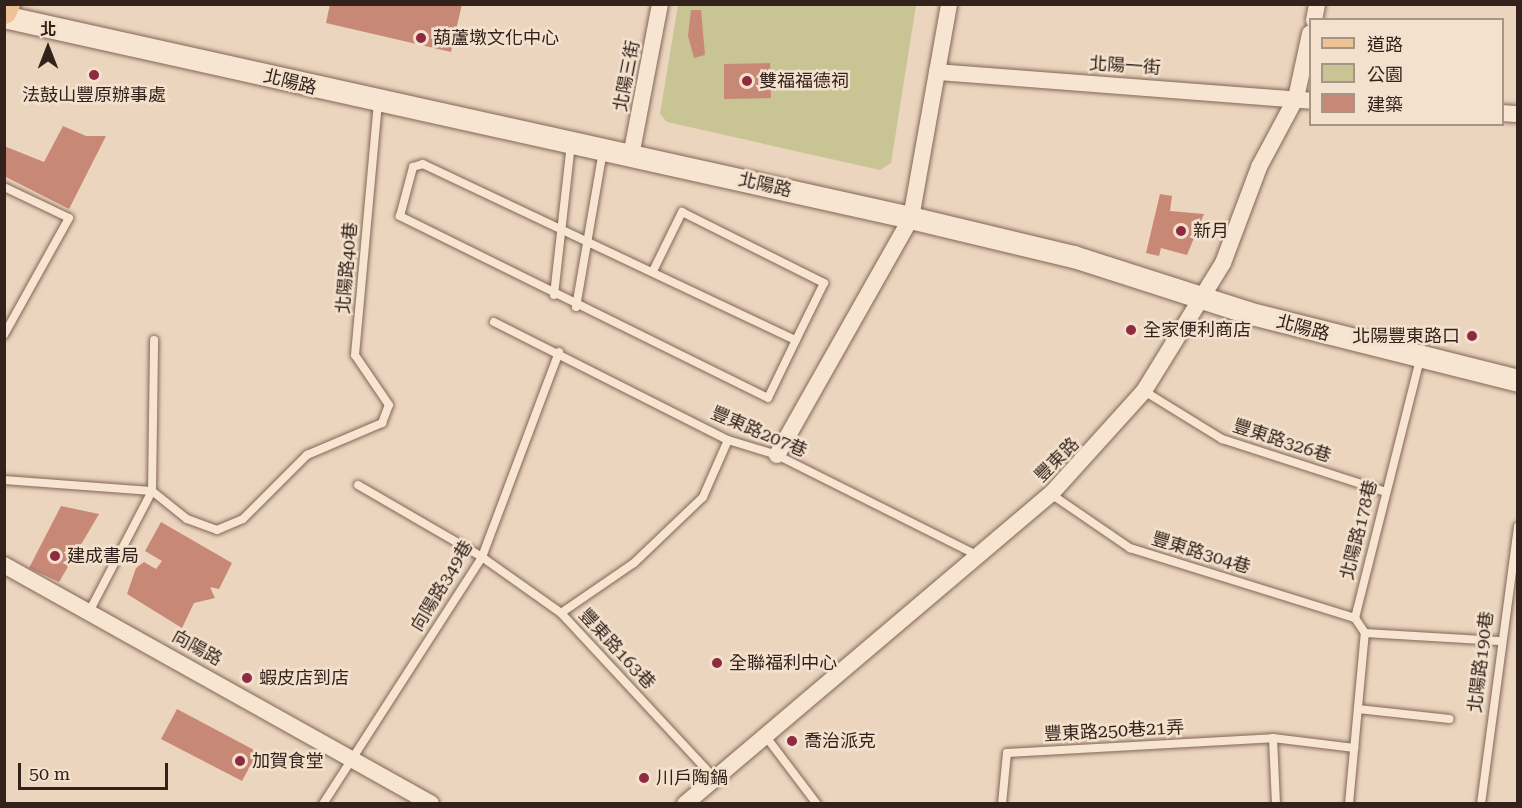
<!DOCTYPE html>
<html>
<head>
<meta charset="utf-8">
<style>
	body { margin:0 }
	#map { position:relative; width:1522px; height:808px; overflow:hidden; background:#ebd5be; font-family:"Roboto Serif","Noto Sans TC",serif }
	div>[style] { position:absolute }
	.green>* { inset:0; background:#c8c493 }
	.building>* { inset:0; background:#c88876 }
	.roads { filter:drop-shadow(0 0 2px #826658) drop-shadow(0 0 2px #826658) }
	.lane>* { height:8px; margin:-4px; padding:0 4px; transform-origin:4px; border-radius:4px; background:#f7e4d1 }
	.street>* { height:16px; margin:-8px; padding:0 8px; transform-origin:8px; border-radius:8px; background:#f7e4d1 }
	.secondary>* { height:22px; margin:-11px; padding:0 11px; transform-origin:11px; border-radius:11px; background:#f7e4d1 }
	.primary>* { height:26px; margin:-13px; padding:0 13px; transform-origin:13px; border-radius:13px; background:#eec297 }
	.dots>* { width:16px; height:16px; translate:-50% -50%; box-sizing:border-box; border:3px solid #f3e1cd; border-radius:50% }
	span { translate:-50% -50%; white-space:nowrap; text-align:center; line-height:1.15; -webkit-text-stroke:5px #f3e1cd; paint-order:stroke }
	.poi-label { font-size:18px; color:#33221c }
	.left { translate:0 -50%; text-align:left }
	.right { translate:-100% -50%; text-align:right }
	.street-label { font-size:18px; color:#33221c }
	.frame { position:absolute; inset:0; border:6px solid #33221c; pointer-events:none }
	.legend { position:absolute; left:1309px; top:18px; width:195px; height:108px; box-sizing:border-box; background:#f3e1cd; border:2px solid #a69586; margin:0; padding:8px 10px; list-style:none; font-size:18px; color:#33221c }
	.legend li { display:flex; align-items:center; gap:12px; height:30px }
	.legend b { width:30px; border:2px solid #a69586 }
	.north { position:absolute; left:18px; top:18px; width:60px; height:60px; -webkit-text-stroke:4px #f3e1cd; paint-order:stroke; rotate:0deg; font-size:16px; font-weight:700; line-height:24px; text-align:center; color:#33221c }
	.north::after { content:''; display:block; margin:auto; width:21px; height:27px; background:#33221c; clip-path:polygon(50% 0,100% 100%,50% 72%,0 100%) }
	.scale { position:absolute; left:18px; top:763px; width:150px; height:27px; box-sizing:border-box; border:3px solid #33221c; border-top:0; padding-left:8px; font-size:18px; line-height:21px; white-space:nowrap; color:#33221c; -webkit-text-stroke:4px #f3e1cd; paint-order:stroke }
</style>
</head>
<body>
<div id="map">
	<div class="green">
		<div style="clip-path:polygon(678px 5px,916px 5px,891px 163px,880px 170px,667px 122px,660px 114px)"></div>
	</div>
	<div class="building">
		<div style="clip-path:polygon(330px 4px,462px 4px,451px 52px,326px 23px)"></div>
		<div style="clip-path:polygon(691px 10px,701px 10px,705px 55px,694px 58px,688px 36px)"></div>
		<div style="clip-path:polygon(770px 63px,771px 98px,724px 99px,724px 64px)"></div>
		<div style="clip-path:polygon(63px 126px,86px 136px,106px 136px,69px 209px,4px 176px,4px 146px,44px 162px)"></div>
		<div style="clip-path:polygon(1160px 194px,1172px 196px,1170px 211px,1204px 214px,1187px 255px,1161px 248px,1159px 256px,1146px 253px)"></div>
		<div style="clip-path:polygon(61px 506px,99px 514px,59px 582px,29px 568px)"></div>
		<div style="clip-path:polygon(161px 522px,232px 563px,219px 589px,210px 587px,215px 598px,194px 603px,182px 628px,127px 594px,136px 568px,144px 562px,156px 569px,162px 561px,145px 551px)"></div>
		<div style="clip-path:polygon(177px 709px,258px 752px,242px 781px,161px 739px)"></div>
	</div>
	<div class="roads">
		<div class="lane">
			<div style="left:423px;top:164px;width:412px;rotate:25.3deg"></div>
			<div style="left:796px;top:340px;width:64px;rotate:115.8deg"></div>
			<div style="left:768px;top:398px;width:411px;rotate:-153.7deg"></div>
			<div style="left:400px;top:216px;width:51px;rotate:-75.1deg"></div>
			<div style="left:413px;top:167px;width:10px;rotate:-17deg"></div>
			<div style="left:4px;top:187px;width:72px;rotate:25.5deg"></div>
			<div style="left:69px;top:218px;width:134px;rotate:119.1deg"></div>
			<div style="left:653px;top:271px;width:66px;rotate:-63.8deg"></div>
			<div style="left:682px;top:212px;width:159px;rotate:26.6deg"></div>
			<div style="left:824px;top:283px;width:64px;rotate:116.2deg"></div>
			<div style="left:554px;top:295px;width:152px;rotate:-83.6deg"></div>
			<div style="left:576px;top:307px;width:159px;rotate:-80.2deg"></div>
			<div style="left:494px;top:322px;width:262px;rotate:26.8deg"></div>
			<div style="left:728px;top:440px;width:51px;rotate:17deg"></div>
			<div style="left:777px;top:455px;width:226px;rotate:26.6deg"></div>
			<div style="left:1144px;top:391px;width:92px;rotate:31.6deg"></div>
			<div style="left:1222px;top:439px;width:172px;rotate:17.9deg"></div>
			<div style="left:4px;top:480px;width:148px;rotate:4.3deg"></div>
			<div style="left:152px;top:491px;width:45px;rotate:38.7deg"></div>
			<div style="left:187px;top:519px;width:32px;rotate:20deg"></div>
			<div style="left:217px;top:530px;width:28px;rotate:-23deg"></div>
			<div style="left:243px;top:519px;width:91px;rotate:-45deg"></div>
			<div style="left:307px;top:455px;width:82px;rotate:-23.1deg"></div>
			<div style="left:382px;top:423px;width:19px;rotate:-69deg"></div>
			<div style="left:389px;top:405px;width:60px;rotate:-124.2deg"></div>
			<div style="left:355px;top:355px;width:252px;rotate:-84.8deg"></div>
			<div style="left:358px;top:485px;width:143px;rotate:30.1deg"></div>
			<div style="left:482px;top:557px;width:97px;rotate:35.3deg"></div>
			<div style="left:561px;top:613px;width:226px;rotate:47.1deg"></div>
			<div style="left:1051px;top:494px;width:96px;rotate:34.4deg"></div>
			<div style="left:1130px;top:548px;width:236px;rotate:17.3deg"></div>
			<div style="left:89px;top:612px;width:136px;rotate:-62.5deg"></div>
			<div style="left:152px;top:491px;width:151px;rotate:-89.2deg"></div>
			<div style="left:561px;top:613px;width:88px;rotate:-34.4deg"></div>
			<div style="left:634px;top:563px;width:95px;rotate:-43.7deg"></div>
			<div style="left:703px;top:497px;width:62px;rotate:-66.3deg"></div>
			<div style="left:1365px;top:633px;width:134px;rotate:3.4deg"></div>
			<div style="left:1358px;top:709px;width:92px;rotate:6.3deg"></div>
			<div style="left:767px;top:738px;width:83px;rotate:52.9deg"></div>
			<div style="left:1273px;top:738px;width:66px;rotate:87.4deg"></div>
			<div style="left:323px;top:804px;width:294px;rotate:-57.2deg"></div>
			<div style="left:482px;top:557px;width:219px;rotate:-69.4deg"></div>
			<div style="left:1002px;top:804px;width:51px;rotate:-84.4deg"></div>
			<div style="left:1007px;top:753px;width:266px;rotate:-3.2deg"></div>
			<div style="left:1273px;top:738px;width:82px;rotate:7deg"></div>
			<div style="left:1349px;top:804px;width:172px;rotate:-84.7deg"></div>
			<div style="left:1365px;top:633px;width:18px;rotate:-124deg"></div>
			<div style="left:1355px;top:618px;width:267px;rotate:-75.9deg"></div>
			<div style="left:1481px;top:804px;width:280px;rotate:-82.4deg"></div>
		</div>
		<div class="street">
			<div style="left:1314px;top:20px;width:16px;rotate:-79deg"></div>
			<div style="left:937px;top:72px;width:374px;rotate:4.4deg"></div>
			<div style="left:1502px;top:113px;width:16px;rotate:4deg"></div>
			<div style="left:631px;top:156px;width:155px;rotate:-79.2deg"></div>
			<div style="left:777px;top:455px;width:272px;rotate:-60.5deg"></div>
			<div style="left:911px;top:218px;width:217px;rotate:-79.9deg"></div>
			<div style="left:4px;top:565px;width:489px;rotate:29.2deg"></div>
			<div style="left:685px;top:804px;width:480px;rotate:-40.3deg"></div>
			<div style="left:1051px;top:494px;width:139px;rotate:-47.9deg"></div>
			<div style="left:1144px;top:391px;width:150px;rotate:-58.3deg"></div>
			<div style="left:1223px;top:263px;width:103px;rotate:-69.4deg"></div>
			<div style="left:1259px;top:167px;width:78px;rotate:-61.8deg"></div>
			<div style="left:1296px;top:98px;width:66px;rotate:-77.7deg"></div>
		</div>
		<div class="secondary">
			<div style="left:4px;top:17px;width:929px;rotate:12.5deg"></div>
			<div style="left:911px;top:218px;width:168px;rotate:13.5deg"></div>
			<div style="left:1074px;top:257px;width:183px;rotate:17.8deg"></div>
			<div style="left:1248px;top:313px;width:278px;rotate:14.1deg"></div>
		</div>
		<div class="primary">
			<div style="left:4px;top:11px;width:8px;rotate:-67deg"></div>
		</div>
	</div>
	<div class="dots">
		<div style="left:421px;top:38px;background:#8e2b3f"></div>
		<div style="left:94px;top:75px;background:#8e2b3f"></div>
		<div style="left:747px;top:81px;background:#8e2b3f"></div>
		<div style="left:1181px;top:231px;background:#8e2b3f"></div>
		<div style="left:1131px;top:330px;background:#8e2b3f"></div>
		<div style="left:1472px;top:336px;background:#8e2b3f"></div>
		<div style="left:55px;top:556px;background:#8e2b3f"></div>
		<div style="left:717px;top:663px;background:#8e2b3f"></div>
		<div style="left:247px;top:678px;background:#8e2b3f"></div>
		<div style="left:792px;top:741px;background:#8e2b3f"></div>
		<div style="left:240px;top:761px;background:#8e2b3f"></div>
		<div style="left:644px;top:778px;background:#8e2b3f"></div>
	</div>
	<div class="poi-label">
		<span class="left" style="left:433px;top:38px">葫蘆墩文化中心</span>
		<span class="left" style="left:759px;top:81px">雙福福德祠</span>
		<span style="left:94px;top:95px">法鼓山豐原辦事處</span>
		<span class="left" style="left:1193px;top:231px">新月</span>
		<span class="left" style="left:1143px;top:330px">全家便利商店</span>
		<span class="right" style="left:1460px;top:336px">北陽豐東路口</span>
		<span class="left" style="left:67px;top:556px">建成書局</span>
		<span class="left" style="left:729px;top:663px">全聯福利中心</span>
		<span class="left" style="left:259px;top:678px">蝦皮店到店</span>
		<span class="left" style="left:804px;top:741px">喬治派克</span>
		<span class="left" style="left:252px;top:761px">加賀食堂</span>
		<span class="left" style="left:656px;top:778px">川戶陶鍋</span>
	</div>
	<div class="street-label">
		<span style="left:1125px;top:66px;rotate:4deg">北陽一街</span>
		<span style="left:627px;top:76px;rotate:-79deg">北陽三街</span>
		<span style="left:290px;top:82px;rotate:14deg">北陽路</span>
		<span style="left:765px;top:185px;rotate:13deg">北陽路</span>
		<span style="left:347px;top:268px;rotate:-85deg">北陽路40巷</span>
		<span style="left:1303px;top:328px;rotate:15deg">北陽路</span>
		<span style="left:759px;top:432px;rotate:23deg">豐東路207巷</span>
		<span style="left:1282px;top:441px;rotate:18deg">豐東路326巷</span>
		<span style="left:1057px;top:460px;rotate:-45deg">豐東路</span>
		<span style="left:1359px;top:530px;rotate:-76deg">北陽路178巷</span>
		<span style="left:1201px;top:553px;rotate:17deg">豐東路304巷</span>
		<span style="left:442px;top:586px;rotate:-59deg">向陽路349巷</span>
		<span style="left:197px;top:648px;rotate:29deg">向陽路</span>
		<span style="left:617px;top:649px;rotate:47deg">豐東路163巷</span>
		<span style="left:1481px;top:662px;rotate:-83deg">北陽路190巷</span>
		<span style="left:1114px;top:731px;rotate:-3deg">豐東路250巷21弄</span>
	</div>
	<div class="frame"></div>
	<ul class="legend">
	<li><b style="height:8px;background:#eec297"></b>道路</li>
	<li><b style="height:16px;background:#c8c493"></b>公園</li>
	<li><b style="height:16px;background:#c88876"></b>建築</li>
	</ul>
	<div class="north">北</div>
	<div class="scale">50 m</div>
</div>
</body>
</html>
